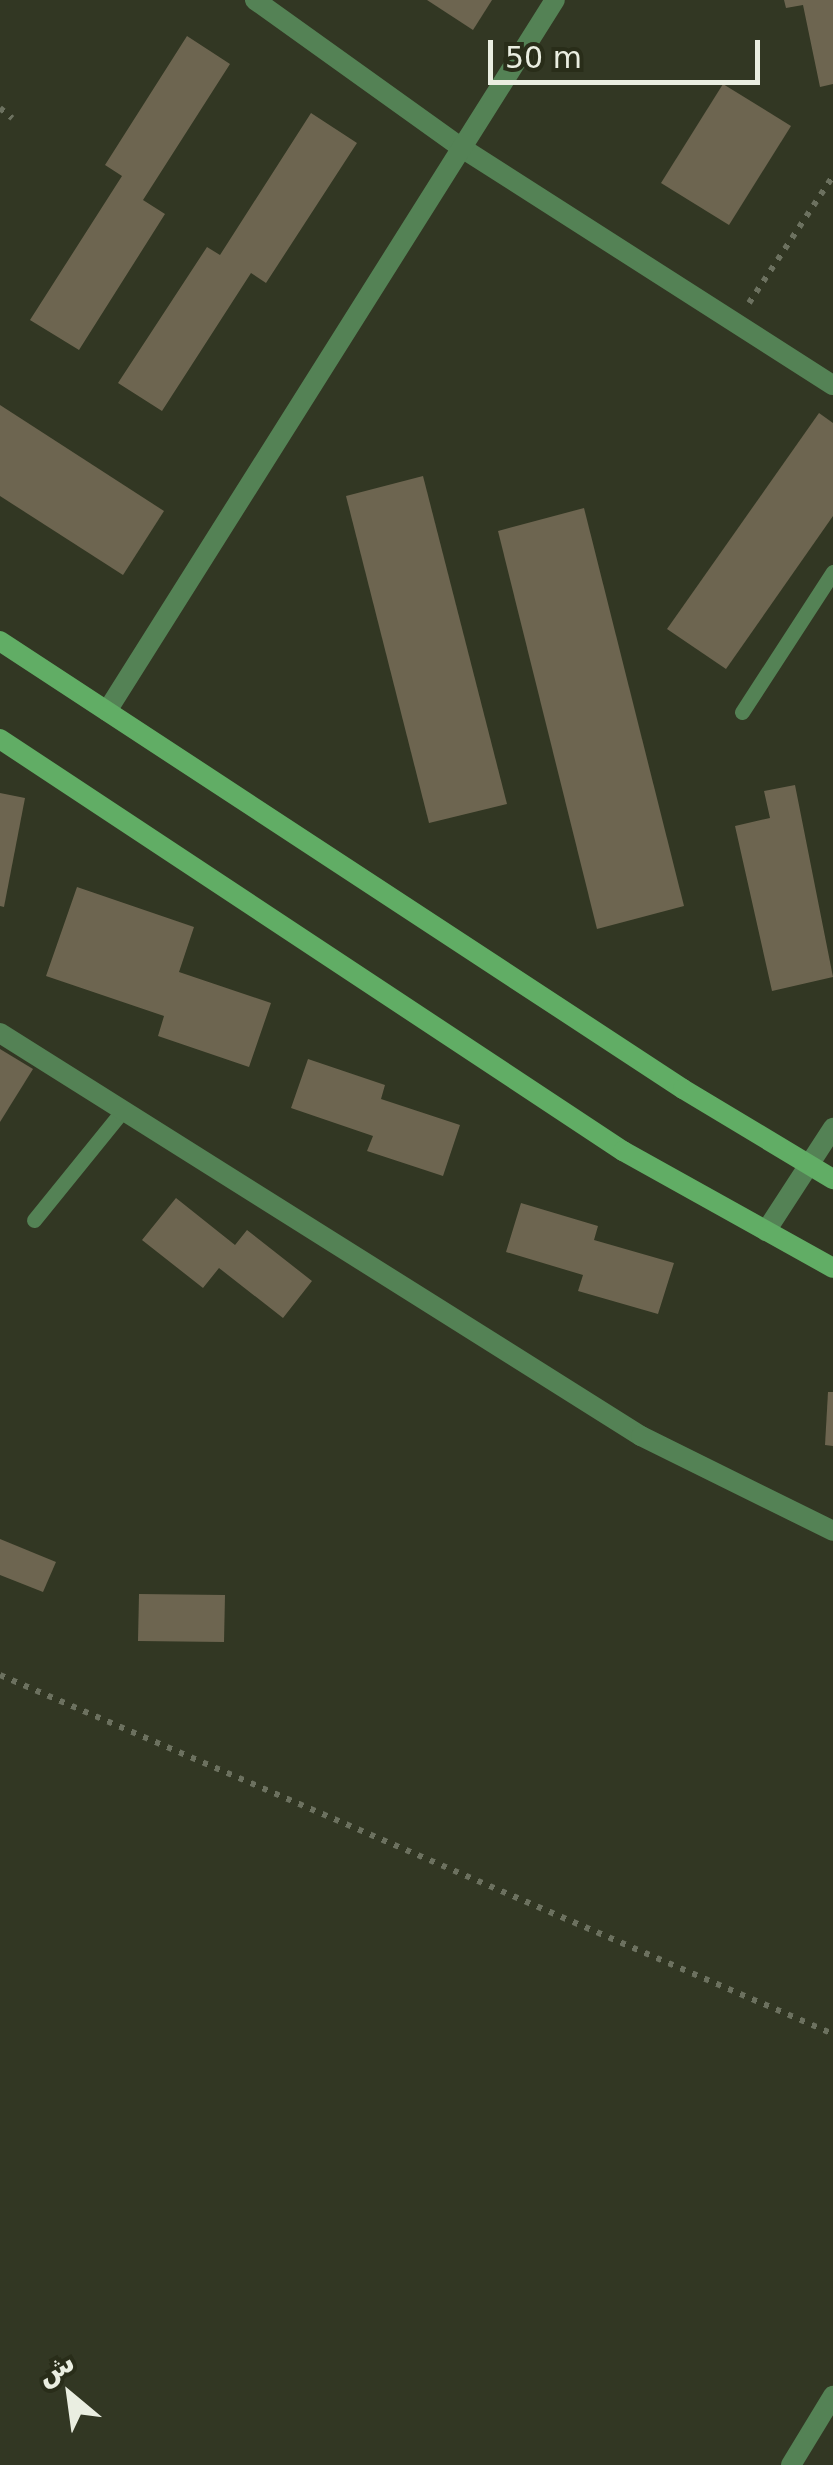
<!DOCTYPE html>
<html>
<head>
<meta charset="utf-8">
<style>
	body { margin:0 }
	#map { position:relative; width:833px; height:2465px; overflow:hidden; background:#323723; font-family:"DejaVu Sans","Noto Sans Arabic",sans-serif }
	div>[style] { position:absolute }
	.building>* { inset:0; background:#6d6550 }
	.path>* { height:6px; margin-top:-3px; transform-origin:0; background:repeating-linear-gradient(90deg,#6c715f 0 5px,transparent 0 13px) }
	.lane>* { height:15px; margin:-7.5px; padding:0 7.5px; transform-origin:7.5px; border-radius:7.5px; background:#548255 }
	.street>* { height:20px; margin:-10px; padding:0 10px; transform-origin:10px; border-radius:10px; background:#548255 }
	.secondary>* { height:20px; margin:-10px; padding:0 10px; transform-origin:10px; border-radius:10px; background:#61ad65 }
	span { translate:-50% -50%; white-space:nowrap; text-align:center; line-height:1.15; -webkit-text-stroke:8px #292d19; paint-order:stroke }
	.north { position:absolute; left:20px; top:2345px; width:100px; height:100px; -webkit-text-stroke:8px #292d19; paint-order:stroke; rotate:331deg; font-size:28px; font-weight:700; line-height:40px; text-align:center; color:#eaeee1 }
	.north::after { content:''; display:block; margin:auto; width:35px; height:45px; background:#eaeee1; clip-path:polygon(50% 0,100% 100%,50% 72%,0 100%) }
	.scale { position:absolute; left:488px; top:40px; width:272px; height:45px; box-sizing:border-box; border:5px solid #eaeee1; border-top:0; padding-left:12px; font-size:30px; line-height:35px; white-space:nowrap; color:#eaeee1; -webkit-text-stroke:8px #292d19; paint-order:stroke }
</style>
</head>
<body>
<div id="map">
	<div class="building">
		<div style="clip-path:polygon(427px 0,492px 0,473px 30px)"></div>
		<div style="clip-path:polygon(784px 0,833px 0,833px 84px,820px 87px,803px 5px,786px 8px)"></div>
		<div style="clip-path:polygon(187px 36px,230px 64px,143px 200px,165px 214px,79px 350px,30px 320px,122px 176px,105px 165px)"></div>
		<div style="clip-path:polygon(723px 84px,791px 126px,729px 225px,661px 183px)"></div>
		<div style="clip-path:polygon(311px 113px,357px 143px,266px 283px,251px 273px,162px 411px,118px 383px,207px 247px,220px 255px)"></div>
		<div style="clip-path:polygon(0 405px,164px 511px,123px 575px,0 496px)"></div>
		<div style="clip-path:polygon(819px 413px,833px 423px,833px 516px,726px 669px,667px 629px)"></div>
		<div style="clip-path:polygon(423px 476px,507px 804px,429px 823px,346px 496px)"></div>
		<div style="clip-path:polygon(584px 508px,684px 906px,597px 929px,498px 531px)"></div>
		<div style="clip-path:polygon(795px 785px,833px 977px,772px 991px,735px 826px,770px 818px,764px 791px)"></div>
		<div style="clip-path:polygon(0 793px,25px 798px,4px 907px,0 906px)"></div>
		<div style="clip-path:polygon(77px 887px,194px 927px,179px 972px,271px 1003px,249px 1067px,158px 1036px,164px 1016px,46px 976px)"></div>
		<div style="clip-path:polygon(0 1049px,33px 1069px,0 1122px)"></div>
		<div style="clip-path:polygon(308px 1059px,385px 1085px,381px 1099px,460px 1125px,443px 1176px,367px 1151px,373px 1136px,291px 1108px)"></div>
		<div style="clip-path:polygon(176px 1198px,235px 1245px,247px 1230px,312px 1281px,283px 1318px,219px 1268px,203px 1288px,142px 1240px)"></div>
		<div style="clip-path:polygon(521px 1203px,598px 1226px,594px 1240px,674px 1263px,658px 1314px,578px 1291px,583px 1275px,506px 1252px)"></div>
		<div style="clip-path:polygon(828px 1392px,833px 1392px,833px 1446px,825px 1445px)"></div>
		<div style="clip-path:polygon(0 1539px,56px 1562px,43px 1592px,0 1575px)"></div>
		<div style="clip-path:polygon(139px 1594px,225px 1595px,224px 1642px,138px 1641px)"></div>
	</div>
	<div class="path">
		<div style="left:0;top:108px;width:16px;rotate:40deg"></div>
		<div style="left:749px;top:303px;width:152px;rotate:-56.5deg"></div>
		<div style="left:0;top:1675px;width:907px;rotate:23.31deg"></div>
	</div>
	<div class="lane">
		<div style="left:742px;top:712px;width:167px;rotate:-57deg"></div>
		<div style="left:34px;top:1220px;width:141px;rotate:-51deg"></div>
	</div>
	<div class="street">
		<div style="left:255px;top:0;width:254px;rotate:35.6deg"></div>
		<div style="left:462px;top:148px;width:440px;rotate:32.6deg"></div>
		<div style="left:107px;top:711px;width:840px;rotate:-57.79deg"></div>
		<div style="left:0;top:1033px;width:757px;rotate:32.16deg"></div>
		<div style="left:641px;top:1436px;width:214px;rotate:26.3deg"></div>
		<div style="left:766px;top:1231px;width:123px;rotate:-57deg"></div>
		<div style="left:791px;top:2465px;width:81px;rotate:-58.7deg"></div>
	</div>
	<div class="secondary">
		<div style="left:0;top:641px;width:817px;rotate:33.26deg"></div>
		<div style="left:683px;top:1089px;width:175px;rotate:31deg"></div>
		<div style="left:0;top:739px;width:747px;rotate:33.48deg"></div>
		<div style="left:623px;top:1151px;width:240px;rotate:29.1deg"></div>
	</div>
	<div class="north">ش</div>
	<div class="scale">50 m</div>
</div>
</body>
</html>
